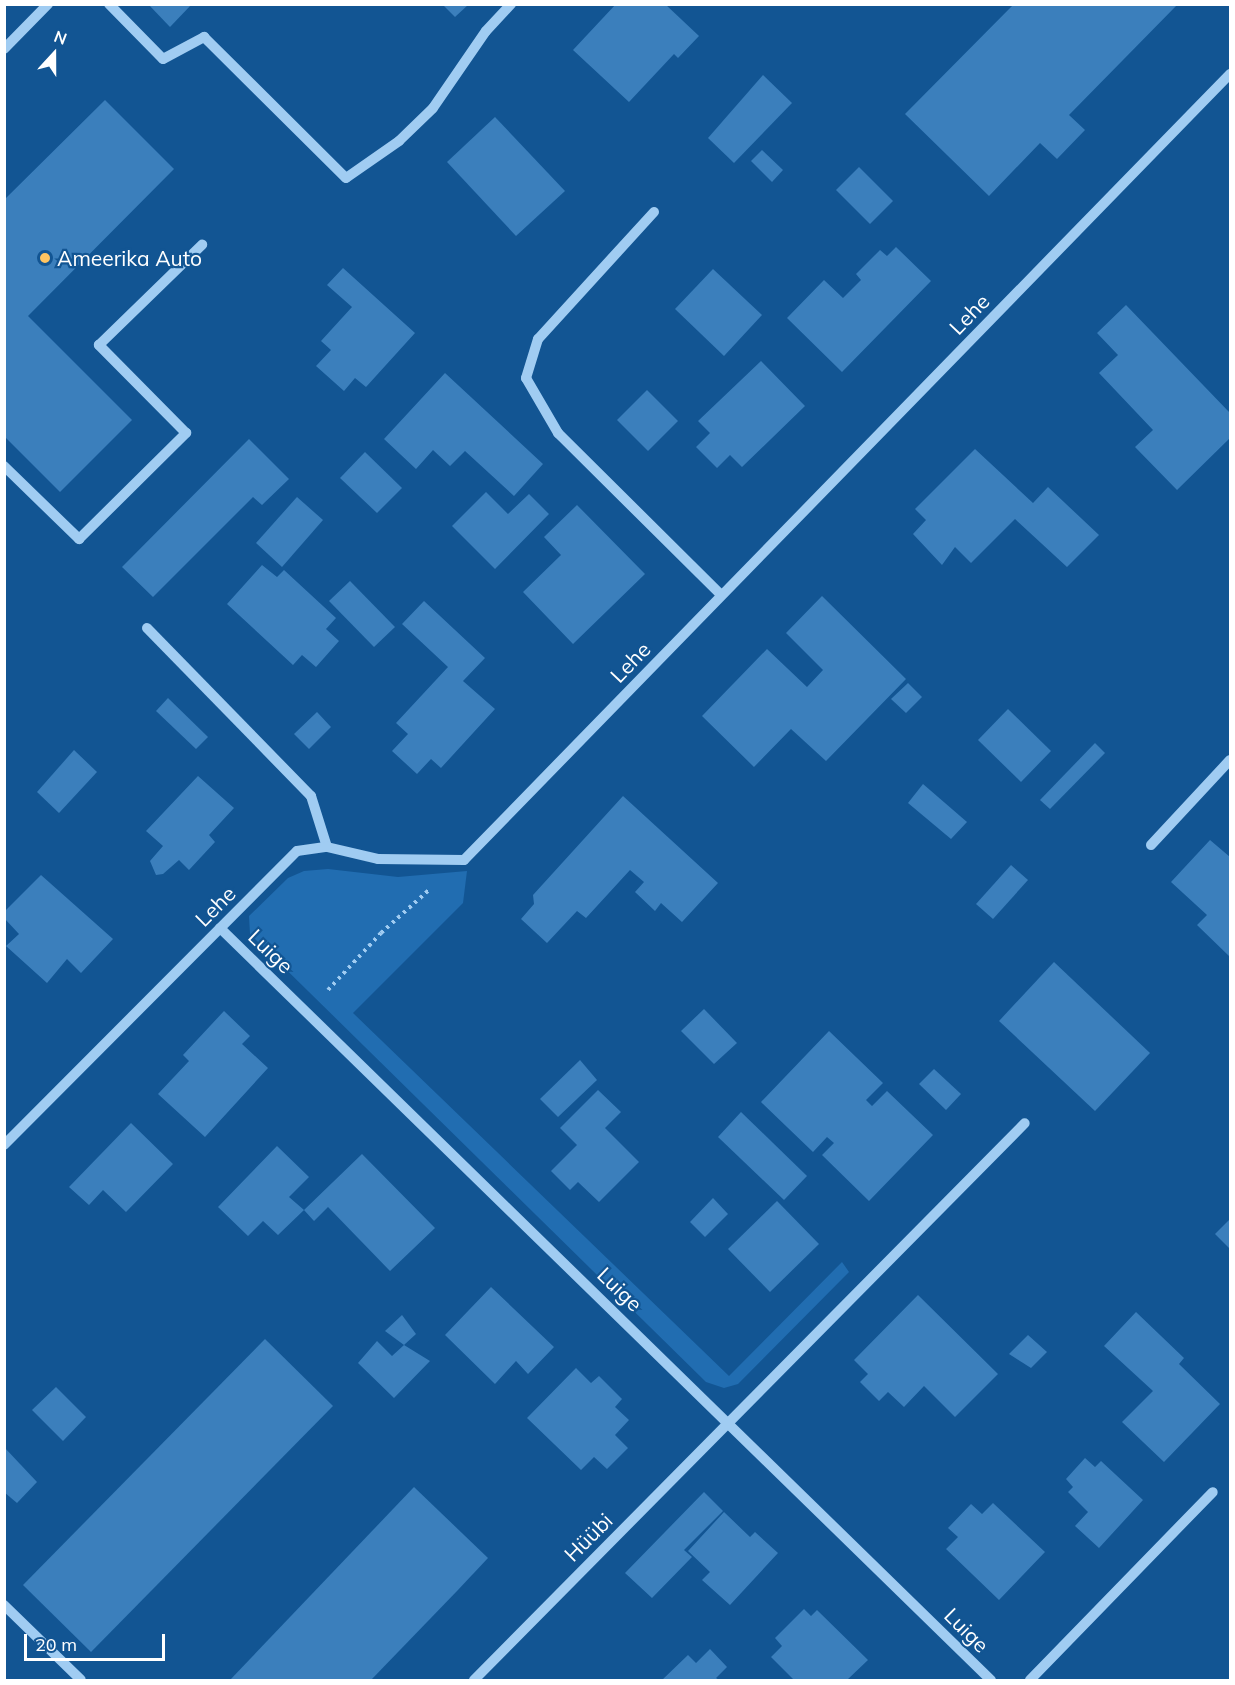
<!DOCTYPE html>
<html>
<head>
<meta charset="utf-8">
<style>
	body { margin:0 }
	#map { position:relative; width:1235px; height:1685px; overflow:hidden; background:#125593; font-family:Mulish,sans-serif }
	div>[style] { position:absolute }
	.green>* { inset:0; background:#216db1 }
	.building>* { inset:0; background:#3b7fbc }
	.path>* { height:4px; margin-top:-2px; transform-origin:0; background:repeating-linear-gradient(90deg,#a0ccf2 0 3px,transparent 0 7.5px) }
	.minor>* { height:10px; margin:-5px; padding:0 5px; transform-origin:5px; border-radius:5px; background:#a0ccf2 }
	.dots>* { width:16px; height:16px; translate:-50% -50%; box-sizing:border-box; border:3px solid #125593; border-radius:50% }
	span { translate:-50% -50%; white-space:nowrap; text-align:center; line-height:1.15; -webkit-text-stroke:4.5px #125593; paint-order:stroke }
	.poi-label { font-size:21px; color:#fff }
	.left { translate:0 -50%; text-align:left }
	.street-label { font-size:21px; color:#fff }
	.frame { position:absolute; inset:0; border:6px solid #fff; pointer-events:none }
	.north { position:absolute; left:24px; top:24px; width:60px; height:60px; -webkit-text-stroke:4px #125593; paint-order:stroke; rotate:21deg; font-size:16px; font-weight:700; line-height:24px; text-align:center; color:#fff }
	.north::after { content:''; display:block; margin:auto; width:21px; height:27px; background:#fff; clip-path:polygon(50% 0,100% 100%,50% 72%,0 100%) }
	.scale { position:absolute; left:24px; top:1634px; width:141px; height:27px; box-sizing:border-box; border:3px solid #fff; border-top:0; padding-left:8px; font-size:18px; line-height:21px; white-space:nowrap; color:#fff; -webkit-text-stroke:4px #125593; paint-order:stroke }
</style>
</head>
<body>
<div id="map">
	<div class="green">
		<div style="clip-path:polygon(328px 869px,398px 877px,467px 871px,463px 903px,353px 1013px,729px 1376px,842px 1262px,849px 1272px,738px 1384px,724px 1388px,706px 1382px,250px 934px,249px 916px,288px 878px,304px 871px)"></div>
	</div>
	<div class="building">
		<div style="clip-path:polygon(148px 4px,192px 4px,170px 27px)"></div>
		<div style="clip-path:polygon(442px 4px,469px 4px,455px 17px)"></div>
		<div style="clip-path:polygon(616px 4px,665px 4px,699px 36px,678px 58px,674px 54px,629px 102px,573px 50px)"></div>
		<div style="clip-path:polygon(1013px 5px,1177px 5px,1069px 115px,1085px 130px,1057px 159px,1040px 143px,989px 196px,905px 114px)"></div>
		<div style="clip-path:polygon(763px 75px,792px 103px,734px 163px,708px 138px)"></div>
		<div style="clip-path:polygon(105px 100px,174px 169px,28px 316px,132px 420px,60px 492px,4px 436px,4px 200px)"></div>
		<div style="clip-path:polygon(495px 117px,565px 191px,516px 236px,447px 162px)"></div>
		<div style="clip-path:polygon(762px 150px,783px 170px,772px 182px,751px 161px)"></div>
		<div style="clip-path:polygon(859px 167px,893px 201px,870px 224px,836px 190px)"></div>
		<div style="clip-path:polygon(896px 247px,931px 281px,842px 372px,787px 318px,824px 280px,843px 298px,861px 280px,856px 274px,880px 250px,887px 256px)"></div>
		<div style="clip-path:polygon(343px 268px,415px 333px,366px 387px,355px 378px,344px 391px,316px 366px,331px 350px,321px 341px,352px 307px,327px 285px)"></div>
		<div style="clip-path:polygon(713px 269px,762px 315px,724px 356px,675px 309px)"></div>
		<div style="clip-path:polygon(1126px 305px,1230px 413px,1230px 438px,1177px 490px,1135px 447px,1153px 430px,1099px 373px,1118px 355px,1097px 333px)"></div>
		<div style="clip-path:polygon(761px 361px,805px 406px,742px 467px,730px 455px,717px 468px,696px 447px,710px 433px,698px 421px)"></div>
		<div style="clip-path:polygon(445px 373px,543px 464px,514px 496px,465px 451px,450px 466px,433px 450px,416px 469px,384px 439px)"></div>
		<div style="clip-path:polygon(647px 390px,678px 421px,648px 451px,617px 420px)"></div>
		<div style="clip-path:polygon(249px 439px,289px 479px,262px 505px,253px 497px,153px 597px,122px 567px)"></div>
		<div style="clip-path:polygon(975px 449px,1033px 503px,1048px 487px,1099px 535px,1067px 567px,1015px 519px,971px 563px,955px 547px,942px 565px,913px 534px,926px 520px,915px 509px)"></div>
		<div style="clip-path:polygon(365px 452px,402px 488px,377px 513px,340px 478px)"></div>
		<div style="clip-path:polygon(486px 492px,508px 514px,529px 494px,549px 514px,495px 569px,452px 526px)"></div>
		<div style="clip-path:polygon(297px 497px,323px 520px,282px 567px,256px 543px)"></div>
		<div style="clip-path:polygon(577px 505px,645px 574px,573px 644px,523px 592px,561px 555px,544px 537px)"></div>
		<div style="clip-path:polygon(262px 565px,277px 577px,284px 570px,336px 618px,326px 629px,339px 641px,316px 667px,302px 655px,293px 665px,227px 604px)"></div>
		<div style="clip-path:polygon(350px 581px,395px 627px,374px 647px,329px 601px)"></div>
		<div style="clip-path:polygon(822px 596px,906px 679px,826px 761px,791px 729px,754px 767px,702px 716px,767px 649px,807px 687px,823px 670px,786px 633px)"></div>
		<div style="clip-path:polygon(424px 601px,485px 658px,463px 681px,495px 709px,441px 768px,431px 759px,417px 774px,392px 751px,408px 734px,396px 723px,448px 667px,402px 624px)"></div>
		<div style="clip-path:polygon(908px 683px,922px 697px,906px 713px,891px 699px)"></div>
		<div style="clip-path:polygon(168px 698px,208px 737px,196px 749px,156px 711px)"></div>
		<div style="clip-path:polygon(1008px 709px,1051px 751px,1021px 782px,978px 740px)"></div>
		<div style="clip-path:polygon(317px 712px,331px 727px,309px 749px,294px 734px)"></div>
		<div style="clip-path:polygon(1095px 743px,1105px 753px,1050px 809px,1040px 800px)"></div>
		<div style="clip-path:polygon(74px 750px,97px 772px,59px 813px,37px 792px)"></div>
		<div style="clip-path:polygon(198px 776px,234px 808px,209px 835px,215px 842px,189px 870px,179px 860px,163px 874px,156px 875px,150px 861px,163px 846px,146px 831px)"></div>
		<div style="clip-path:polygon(923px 784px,967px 822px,951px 839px,908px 803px)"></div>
		<div style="clip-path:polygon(623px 796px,718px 883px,682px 922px,661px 903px,655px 911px,635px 892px,644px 882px,630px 870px,586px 918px,577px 911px,547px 943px,521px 919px,534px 904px,533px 895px)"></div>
		<div style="clip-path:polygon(1210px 840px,1230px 857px,1230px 957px,1197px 925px,1207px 915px,1171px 882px)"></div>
		<div style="clip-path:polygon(1011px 865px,1028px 880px,993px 919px,976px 904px)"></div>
		<div style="clip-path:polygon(41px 875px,113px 939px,81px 973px,67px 959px,47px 983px,6px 946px,19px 934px,4px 918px,4px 912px)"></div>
		<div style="clip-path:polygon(1054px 962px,1150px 1053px,1095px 1111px,999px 1021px)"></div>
		<div style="clip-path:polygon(704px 1009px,737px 1043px,714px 1064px,681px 1031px)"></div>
		<div style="clip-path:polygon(224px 1011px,250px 1036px,242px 1044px,268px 1068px,205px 1137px,158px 1094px,189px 1061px,183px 1055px)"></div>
		<div style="clip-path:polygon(829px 1031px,883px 1083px,866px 1100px,872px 1106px,887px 1091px,933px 1135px,869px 1201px,822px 1155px,834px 1143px,827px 1137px,813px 1152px,761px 1102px)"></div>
		<div style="clip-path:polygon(580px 1060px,597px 1080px,558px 1117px,540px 1099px)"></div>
		<div style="clip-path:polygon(934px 1069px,961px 1094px,946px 1110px,919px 1084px)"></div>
		<div style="clip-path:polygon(598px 1090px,621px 1112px,605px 1128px,639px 1162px,599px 1202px,578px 1182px,570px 1190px,551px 1171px,577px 1145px,560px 1128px)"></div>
		<div style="clip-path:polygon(741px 1112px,807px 1176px,784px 1200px,718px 1137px)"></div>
		<div style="clip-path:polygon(131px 1123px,173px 1164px,126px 1212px,103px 1190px,89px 1205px,69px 1187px)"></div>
		<div style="clip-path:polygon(277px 1146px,309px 1177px,289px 1197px,304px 1210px,278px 1235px,263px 1221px,248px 1236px,218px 1207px)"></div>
		<div style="clip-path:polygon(362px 1154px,435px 1228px,390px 1271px,328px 1207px,314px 1221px,304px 1210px)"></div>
		<div style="clip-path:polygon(713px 1198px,728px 1214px,705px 1237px,690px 1222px)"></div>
		<div style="clip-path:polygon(777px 1201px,819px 1244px,770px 1292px,728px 1249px)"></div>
		<div style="clip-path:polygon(1230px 1219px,1230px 1249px,1215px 1234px)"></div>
		<div style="clip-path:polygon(491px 1287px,554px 1347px,528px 1374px,516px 1361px,495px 1384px,445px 1335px)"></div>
		<div style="clip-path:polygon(918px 1295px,998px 1374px,955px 1417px,924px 1386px,904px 1407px,888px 1392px,879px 1401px,860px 1382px,868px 1374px,854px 1360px)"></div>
		<div style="clip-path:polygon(1136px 1312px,1184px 1358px,1179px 1364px,1220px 1404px,1164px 1462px,1122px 1422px,1153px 1391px,1104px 1346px)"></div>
		<div style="clip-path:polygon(402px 1315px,416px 1334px,404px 1345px,385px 1331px)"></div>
		<div style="clip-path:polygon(1028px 1335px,1047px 1352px,1031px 1368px,1009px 1354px)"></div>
		<div style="clip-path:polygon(265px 1339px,333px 1406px,91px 1652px,23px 1585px)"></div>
		<div style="clip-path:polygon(377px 1341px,392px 1356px,404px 1345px,430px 1361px,394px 1398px,358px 1363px)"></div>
		<div style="clip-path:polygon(576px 1368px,591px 1383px,599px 1376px,622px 1399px,615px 1407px,629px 1420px,615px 1435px,628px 1448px,607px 1469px,594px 1457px,581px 1470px,527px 1418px)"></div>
		<div style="clip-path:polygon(56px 1387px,86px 1417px,63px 1441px,32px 1410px)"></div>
		<div style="clip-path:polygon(4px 1447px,37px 1482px,17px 1503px,4px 1492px)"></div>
		<div style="clip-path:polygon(1085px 1458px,1095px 1467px,1101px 1461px,1143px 1500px,1099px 1548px,1075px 1526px,1088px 1512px,1068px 1492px,1073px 1487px,1066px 1479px)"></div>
		<div style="clip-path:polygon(414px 1487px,488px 1558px,457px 1591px,371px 1680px,230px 1680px)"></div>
		<div style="clip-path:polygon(704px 1492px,723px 1511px,684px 1550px,692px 1557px,652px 1598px,625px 1573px)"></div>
		<div style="clip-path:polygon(993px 1503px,1045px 1552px,999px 1600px,946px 1549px,958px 1537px,948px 1528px,971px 1504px,982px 1514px)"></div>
		<div style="clip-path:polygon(724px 1512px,750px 1537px,755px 1532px,778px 1553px,730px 1605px,702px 1580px,710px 1572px,688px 1551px)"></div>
		<div style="clip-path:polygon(804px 1609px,811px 1616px,817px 1610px,868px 1660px,847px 1680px,794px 1680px,771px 1657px,782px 1646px,775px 1638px)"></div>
		<div style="clip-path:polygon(710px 1649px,727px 1667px,716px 1678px,719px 1680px,662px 1680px,688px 1655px,696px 1663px)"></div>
	</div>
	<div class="path">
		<div style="left:328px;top:990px;width:78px;rotate:-47.1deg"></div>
		<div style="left:381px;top:933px;width:64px;rotate:-41.9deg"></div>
	</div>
	<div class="minor">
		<div style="left:109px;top:4px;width:77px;rotate:45.5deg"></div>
		<div style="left:163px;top:59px;width:47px;rotate:-28.2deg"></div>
		<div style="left:204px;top:37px;width:200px;rotate:44.8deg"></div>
		<div style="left:346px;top:178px;width:65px;rotate:-34.9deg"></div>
		<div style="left:399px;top:141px;width:47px;rotate:-44.1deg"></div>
		<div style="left:433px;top:108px;width:93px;rotate:-55.5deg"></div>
		<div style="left:486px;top:31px;width:37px;rotate:-47deg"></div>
		<div style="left:4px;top:49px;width:63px;rotate:-45.6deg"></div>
		<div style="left:654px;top:212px;width:172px;rotate:132.4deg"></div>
		<div style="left:538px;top:339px;width:41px;rotate:107.1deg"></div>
		<div style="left:526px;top:378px;width:64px;rotate:59.8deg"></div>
		<div style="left:558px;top:433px;width:230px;rotate:44.8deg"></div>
		<div style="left:4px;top:466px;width:105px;rotate:44.2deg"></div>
		<div style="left:79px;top:539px;width:151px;rotate:-44.7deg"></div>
		<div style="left:186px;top:433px;width:124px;rotate:-134.7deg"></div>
		<div style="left:99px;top:345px;width:144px;rotate:-44.2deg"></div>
		<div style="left:147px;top:628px;width:235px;rotate:45.7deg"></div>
		<div style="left:311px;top:796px;width:53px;rotate:72.6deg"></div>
		<div style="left:1151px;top:845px;width:116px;rotate:-47.1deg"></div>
		<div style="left:220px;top:928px;width:1077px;rotate:44.29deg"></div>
		<div style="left:4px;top:1145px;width:415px;rotate:-45.1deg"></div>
		<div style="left:297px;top:851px;width:30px;rotate:-8deg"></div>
		<div style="left:327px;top:847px;width:52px;rotate:13.2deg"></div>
		<div style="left:378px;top:859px;width:86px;rotate:0.7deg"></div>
		<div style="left:464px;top:860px;width:1098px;rotate:-45.74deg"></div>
		<div style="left:4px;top:1605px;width:107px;rotate:44.2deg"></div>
		<div style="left:474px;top:1680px;width:783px;rotate:-45.31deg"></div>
		<div style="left:1030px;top:1680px;width:262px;rotate:-45.8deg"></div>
	</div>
	<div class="dots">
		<div style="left:45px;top:258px;background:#ffc562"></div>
	</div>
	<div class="poi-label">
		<span class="left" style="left:57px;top:258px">Ameerika Auto</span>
	</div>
	<div class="street-label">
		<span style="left:969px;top:314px;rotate:-46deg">Lehe</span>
		<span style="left:630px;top:662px;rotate:-46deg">Lehe</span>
		<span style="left:215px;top:906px;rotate:-45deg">Lehe</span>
		<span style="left:271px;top:951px;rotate:44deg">Luige</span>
		<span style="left:620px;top:1289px;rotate:44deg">Luige</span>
		<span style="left:588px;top:1537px;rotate:-45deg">Hüübi</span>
		<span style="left:967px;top:1630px;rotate:45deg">Luige</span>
	</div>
	<div class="frame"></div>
	<div class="north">N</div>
	<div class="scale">20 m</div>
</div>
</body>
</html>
